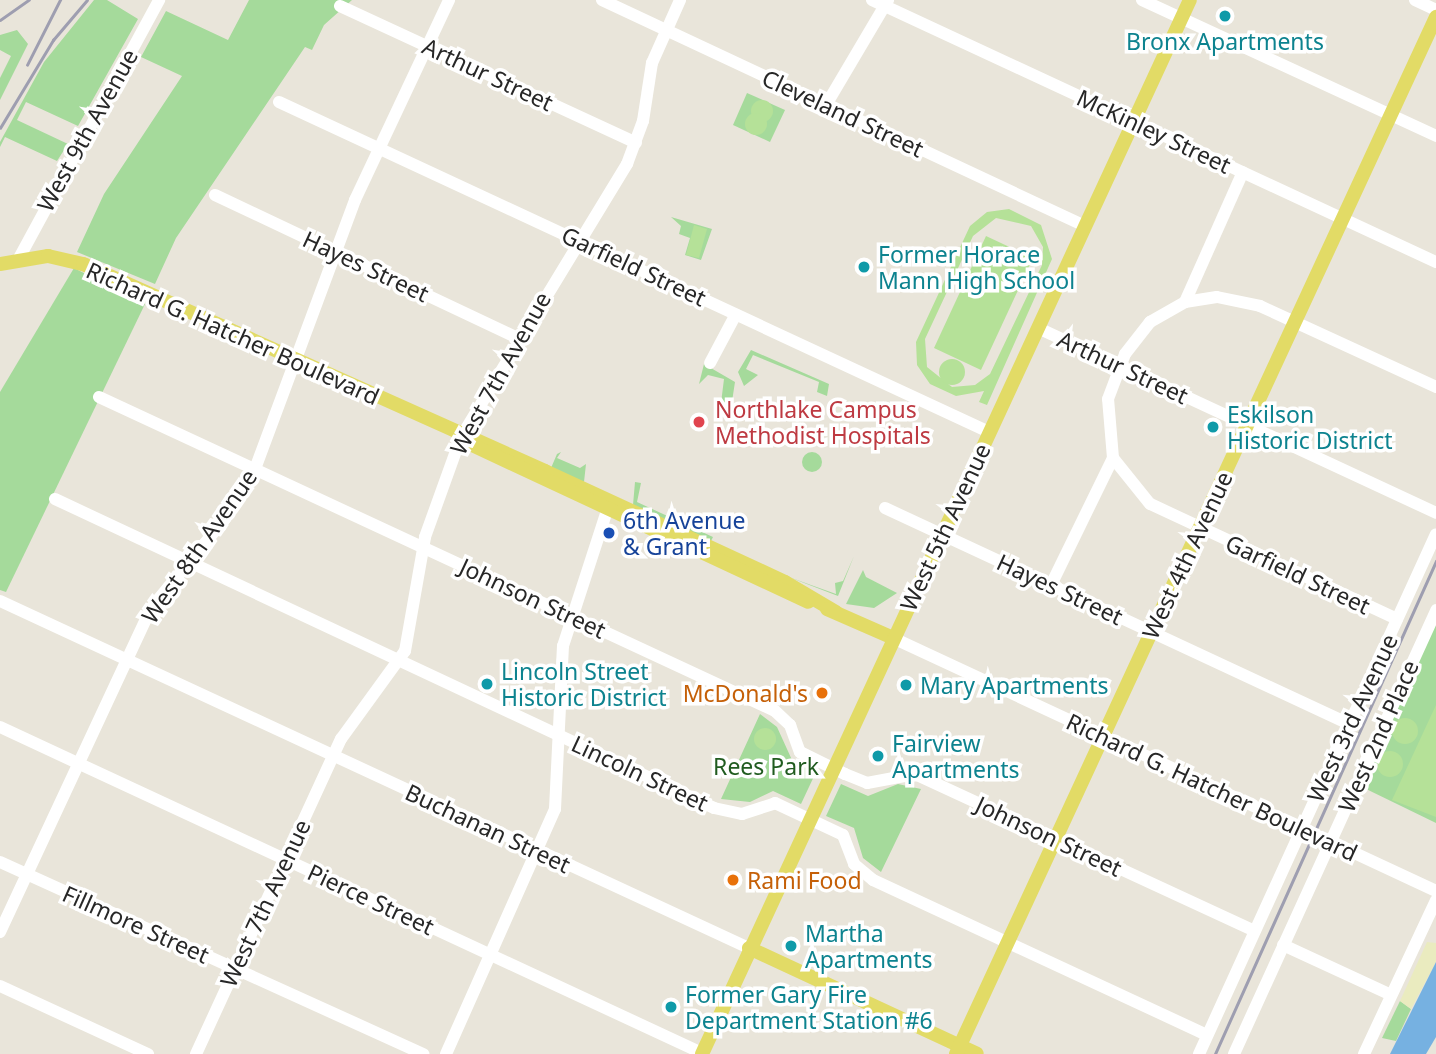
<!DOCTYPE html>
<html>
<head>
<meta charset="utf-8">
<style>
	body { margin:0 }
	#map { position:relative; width:1436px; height:1054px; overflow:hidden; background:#e9e5da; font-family:"Noto Sans",sans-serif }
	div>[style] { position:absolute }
	.green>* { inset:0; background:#a5da9b }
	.round { border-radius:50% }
	.sand>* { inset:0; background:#eaebbf }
	.pitch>* { inset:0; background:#b5e198 }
	.water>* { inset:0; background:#76b1e1 }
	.minor>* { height:12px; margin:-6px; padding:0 6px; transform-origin:6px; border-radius:6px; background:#fff }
	.major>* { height:14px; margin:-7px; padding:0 7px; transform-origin:7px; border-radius:7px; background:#e2db66 }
	.rail>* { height:2.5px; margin:-1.25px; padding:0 1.25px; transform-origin:1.25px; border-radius:1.25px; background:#9e9eb0 }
	.dots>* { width:19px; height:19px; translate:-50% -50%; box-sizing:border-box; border:4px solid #fff; border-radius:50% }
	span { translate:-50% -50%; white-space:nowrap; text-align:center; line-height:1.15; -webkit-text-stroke:7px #fff; paint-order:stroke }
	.culture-label { font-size:23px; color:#0d838f }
	.left { translate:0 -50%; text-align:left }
	.street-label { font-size:23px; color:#272727 }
	.health-label { font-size:23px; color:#be3a42 }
	.transit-label { font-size:23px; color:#164399 }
	.food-label { font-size:23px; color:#c56008 }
	.right { translate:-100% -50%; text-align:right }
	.park-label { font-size:23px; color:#215c20 }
</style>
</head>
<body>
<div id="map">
	<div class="green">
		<div style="clip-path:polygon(94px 0,107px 0,138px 19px,78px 126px,26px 102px,17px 120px,68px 144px,57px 161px,5px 137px,0 147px,0 142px,44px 62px)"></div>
		<div style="clip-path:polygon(249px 0,352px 0,324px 25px,312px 50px,305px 47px,176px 238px,155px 284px,77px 252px,104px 194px,182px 76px,141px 57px,166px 11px,228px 40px)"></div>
		<div style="clip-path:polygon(17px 30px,28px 44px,0 100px,0 78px,11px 56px,0 50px,0 35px)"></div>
		<div style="clip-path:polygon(747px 93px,785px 110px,770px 142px,733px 125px)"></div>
		<div style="clip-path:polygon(671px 217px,712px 229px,701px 260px,685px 255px,690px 238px,679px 234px,681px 226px)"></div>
		<div style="clip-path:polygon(74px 268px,145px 304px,6px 592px,0 590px,0 392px)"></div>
		<div style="clip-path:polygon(751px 350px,829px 384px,827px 396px,817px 392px,819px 382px,753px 355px,746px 369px,758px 375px,744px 386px,738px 372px)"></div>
		<div style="clip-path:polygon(704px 364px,735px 382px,731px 408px,721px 403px,724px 379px,708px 375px,699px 384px)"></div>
		<div class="round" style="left:802px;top:452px;width:20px;height:20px"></div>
		<div style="clip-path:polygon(561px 452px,557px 458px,580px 468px,586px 464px,584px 482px,551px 468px,557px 454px)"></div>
		<div style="clip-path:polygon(635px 482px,641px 483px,637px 502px,713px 537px,711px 541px,633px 505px)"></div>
		<div style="clip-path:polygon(854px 556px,838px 596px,786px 576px,836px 594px,835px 583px,843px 581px)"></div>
		<div style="clip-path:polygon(863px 570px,866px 577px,897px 593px,874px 608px,846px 604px)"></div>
		<div style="clip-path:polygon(1436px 623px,1436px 823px,1362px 787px)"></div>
		<div style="clip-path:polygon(760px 714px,777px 727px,792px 760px,816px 772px,801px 804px,773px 791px,750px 802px,721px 799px)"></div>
		<div style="clip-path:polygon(841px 784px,868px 796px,898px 784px,921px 789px,881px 872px,863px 858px,854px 828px,826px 816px)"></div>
		<div style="clip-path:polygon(1400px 1001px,1411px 1009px,1396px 1041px,1382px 1038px)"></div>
	</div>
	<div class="sand">
		<div style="clip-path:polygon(1427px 942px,1436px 943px,1436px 962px,1411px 1009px,1400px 1001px)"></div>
	</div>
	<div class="pitch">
		<div class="round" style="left:751px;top:100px;width:22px;height:22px"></div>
		<div class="round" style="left:745px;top:113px;width:22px;height:22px"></div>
		<div style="clip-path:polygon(evenodd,1009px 209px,1041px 225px,1052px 259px,987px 405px,979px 402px,984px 391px,956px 396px,930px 384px,917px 365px,916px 342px,970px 226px,987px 212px,1009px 209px,996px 218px,1031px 226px,1043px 247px,1042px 265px,990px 374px,975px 385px,952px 387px,927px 367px,925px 339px,973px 236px,996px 218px)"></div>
		<div style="clip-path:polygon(694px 225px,707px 229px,699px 258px,686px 255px)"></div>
		<div style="clip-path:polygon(986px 236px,1033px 258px,981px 370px,934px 348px)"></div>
		<div class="round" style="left:939px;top:359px;width:26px;height:26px"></div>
		<div style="clip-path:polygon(1436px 705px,1436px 817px,1392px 800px)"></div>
		<div class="round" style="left:1392px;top:718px;width:26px;height:26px"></div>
		<div class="round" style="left:754px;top:728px;width:22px;height:22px"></div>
		<div class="round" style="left:1377px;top:751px;width:26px;height:26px"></div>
	</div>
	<div class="water">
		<div style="clip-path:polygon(1436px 962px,1436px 1037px,1426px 1054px,1390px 1054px)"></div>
	</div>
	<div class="minor">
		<div style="left:602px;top:0;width:533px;rotate:25.08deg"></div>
		<div style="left:872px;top:0;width:622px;rotate:24.92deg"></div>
		<div style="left:1142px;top:0;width:324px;rotate:24.8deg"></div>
		<div style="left:1415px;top:0;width:23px;rotate:25deg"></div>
		<div style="left:340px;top:6px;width:326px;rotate:24.8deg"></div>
		<div style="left:279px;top:102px;width:783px;rotate:24.93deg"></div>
		<div style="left:826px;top:105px;width:122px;rotate:-59.4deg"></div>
		<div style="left:215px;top:195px;width:334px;rotate:25.3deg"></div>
		<div style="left:18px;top:260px;width:296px;rotate:-61.5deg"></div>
		<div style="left:1185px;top:302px;width:142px;rotate:-66deg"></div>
		<div style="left:1038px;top:328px;width:439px;rotate:24.9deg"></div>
		<div style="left:710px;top:363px;width:55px;rotate:-62deg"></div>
		<div style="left:99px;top:397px;width:745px;rotate:24.91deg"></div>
		<div style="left:775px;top:711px;width:21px;rotate:43deg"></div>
		<div style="left:790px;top:725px;width:29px;rotate:70deg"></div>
		<div style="left:800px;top:752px;width:50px;rotate:26.1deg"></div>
		<div style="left:845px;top:774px;width:24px;rotate:22deg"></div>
		<div style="left:867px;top:783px;width:49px;rotate:-10.6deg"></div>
		<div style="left:915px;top:774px;width:374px;rotate:24.8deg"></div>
		<div style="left:55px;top:499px;width:728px;rotate:25.12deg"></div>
		<div style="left:714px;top:808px;width:29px;rotate:12deg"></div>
		<div style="left:742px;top:814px;width:35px;rotate:-18deg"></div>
		<div style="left:775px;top:803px;width:75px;rotate:25.2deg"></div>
		<div style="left:843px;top:835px;width:31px;rotate:69deg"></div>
		<div style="left:854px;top:864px;width:25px;rotate:40deg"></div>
		<div style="left:873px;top:880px;width:368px;rotate:24.9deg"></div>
		<div style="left:885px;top:508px;width:512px;rotate:24.96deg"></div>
		<div style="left:1051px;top:585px;width:141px;rotate:-64deg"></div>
		<div style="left:0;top:601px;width:825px;rotate:24.86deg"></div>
		<div style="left:1397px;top:619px;width:272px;rotate:-155deg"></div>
		<div style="left:1150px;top:504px;width:59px;rotate:-128.8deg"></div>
		<div style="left:1113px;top:458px;width:59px;rotate:-94.8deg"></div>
		<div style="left:1108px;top:399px;width:48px;rotate:-69.3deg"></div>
		<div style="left:1125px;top:354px;width:41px;rotate:-52deg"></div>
		<div style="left:1150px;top:322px;width:40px;rotate:-29.7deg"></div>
		<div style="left:1185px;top:302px;width:32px;rotate:-9deg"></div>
		<div style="left:1217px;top:297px;width:44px;rotate:11.8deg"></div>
		<div style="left:1260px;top:306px;width:194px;rotate:24.7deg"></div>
		<div style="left:893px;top:638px;width:599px;rotate:24.98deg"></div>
		<div style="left:0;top:727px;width:776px;rotate:24.91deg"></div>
		<div style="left:0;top:862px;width:465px;rotate:24.4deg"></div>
		<div style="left:0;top:932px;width:357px;rotate:-65deg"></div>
		<div style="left:151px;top:608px;width:116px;rotate:-50.3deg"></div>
		<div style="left:225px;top:519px;width:58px;rotate:-59deg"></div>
		<div style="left:255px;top:469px;width:287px;rotate:-69.6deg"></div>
		<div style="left:355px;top:200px;width:221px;rotate:-64.8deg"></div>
		<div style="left:1283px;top:945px;width:119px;rotate:24.8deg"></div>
		<div style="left:0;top:986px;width:163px;rotate:24.7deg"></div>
		<div style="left:196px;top:1054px;width:347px;rotate:-65.3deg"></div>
		<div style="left:341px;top:739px;width:109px;rotate:-54deg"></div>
		<div style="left:405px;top:651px;width:116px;rotate:-80deg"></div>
		<div style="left:425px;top:537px;width:106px;rotate:-70.2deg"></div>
		<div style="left:461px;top:437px;width:320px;rotate:-58.7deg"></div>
		<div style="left:627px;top:164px;width:46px;rotate:-69.6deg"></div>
		<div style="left:643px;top:121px;width:59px;rotate:-81.2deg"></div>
		<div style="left:652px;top:63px;width:69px;rotate:-66deg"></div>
		<div style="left:446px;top:1054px;width:268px;rotate:-66deg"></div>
		<div style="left:555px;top:809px;width:163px;rotate:-87.2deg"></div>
		<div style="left:563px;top:646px;width:152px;rotate:-72deg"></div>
		<div style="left:1199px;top:1054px;width:571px;rotate:-65.5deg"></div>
		<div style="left:1234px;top:1054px;width:488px;rotate:-65.5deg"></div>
		<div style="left:1364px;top:1054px;width:170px;rotate:-64.9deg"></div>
	</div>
	<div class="major">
		<div style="left:0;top:264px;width:49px;rotate:-9.5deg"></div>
		<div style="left:48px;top:256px;width:36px;rotate:13deg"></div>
		<div style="left:83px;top:264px;width:506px;rotate:24.13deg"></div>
		<div style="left:545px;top:471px;width:264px;rotate:24.8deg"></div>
		<div style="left:785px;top:582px;width:59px;rotate:30.5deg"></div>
		<div style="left:472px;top:445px;width:371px;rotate:25deg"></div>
		<div style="left:827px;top:609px;width:72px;rotate:23.7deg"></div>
		<div style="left:749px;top:948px;width:251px;rotate:24.9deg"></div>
		<div style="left:702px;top:1054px;width:1161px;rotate:-65.16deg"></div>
		<div style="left:956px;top:1054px;width:1143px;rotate:-65.16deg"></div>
	</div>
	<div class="rail">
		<div style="left:0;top:20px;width:35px;rotate:-35deg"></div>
		<div style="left:27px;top:65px;width:73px;rotate:-63.1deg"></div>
		<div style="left:0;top:128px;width:103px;rotate:-58.9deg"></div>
		<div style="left:53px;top:40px;width:52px;rotate:-49.6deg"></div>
		<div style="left:1215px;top:1054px;width:540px;rotate:-65.85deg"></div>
	</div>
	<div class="dots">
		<div style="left:1225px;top:16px;background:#0f9aa8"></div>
		<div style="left:864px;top:267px;background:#0f9aa8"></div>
		<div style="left:699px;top:422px;background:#e0444e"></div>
		<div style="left:1213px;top:427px;background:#0f9aa8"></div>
		<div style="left:609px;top:533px;background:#1a4fb4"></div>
		<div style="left:487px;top:684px;background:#0f9aa8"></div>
		<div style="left:906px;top:685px;background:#0f9aa8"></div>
		<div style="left:822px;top:693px;background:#e8710a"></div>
		<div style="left:878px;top:756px;background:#0f9aa8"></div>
		<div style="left:733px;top:880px;background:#e8710a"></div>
		<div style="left:791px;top:946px;background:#0f9aa8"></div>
		<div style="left:671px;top:1007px;background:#0f9aa8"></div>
	</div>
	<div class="culture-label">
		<span style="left:1225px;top:41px">Bronx Apartments</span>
		<span class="left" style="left:878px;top:267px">Former Horace<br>Mann High School</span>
		<span class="left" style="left:1227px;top:427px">Eskilson<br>Historic District</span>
		<span class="left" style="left:501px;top:684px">Lincoln Street<br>Historic District</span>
		<span class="left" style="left:920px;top:685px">Mary Apartments</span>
		<span class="left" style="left:892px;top:756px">Fairview<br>Apartments</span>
		<span class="left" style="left:805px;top:946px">Martha<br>Apartments</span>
		<span class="left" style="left:685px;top:1007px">Former Gary Fire<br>Department Station #6</span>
	</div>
	<div class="street-label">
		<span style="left:488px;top:74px;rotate:25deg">Arthur Street</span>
		<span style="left:843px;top:113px;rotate:25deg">Cleveland Street</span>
		<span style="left:87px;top:130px;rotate:-61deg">West 9th Avenue</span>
		<span style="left:1154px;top:131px;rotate:25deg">McKinley Street</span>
		<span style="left:366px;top:266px;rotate:25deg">Hayes Street</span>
		<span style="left:634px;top:266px;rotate:25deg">Garfield Street</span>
		<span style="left:233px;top:333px;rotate:24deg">Richard G. Hatcher Boulevard</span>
		<span style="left:1123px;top:367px;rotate:25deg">Arthur Street</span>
		<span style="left:500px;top:373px;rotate:-61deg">West 7th Avenue</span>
		<span style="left:945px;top:527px;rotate:-65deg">West 5th Avenue</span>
		<span style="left:199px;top:546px;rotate:-55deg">West 8th Avenue</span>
		<span style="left:1187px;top:555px;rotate:-65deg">West 4th Avenue</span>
		<span style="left:1298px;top:574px;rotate:25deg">Garfield Street</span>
		<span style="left:1060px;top:589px;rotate:25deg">Hayes Street</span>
		<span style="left:533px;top:598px;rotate:25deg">Johnson Street</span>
		<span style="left:1352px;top:718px;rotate:-65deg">West 3rd Avenue</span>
		<span style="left:1378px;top:736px;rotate:-66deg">West 2nd Place</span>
		<span style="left:640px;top:773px;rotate:25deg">Lincoln Street</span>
		<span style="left:1212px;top:787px;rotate:25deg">Richard G. Hatcher Boulevard</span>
		<span style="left:488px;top:828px;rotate:25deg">Buchanan Street</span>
		<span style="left:1049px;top:836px;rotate:25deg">Johnson Street</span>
		<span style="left:371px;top:899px;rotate:25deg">Pierce Street</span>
		<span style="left:265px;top:903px;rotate:-65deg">West 7th Avenue</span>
		<span style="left:136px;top:924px;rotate:24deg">Fillmore Street</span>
	</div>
	<div class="health-label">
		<span class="left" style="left:715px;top:422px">Northlake Campus<br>Methodist Hospitals</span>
	</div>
	<div class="transit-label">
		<span class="left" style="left:623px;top:533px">6th Avenue<br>&amp; Grant</span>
	</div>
	<div class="food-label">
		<span class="right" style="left:808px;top:693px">McDonald's</span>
		<span class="left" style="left:747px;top:880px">Rami Food</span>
	</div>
	<div class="park-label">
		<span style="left:766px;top:766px">Rees Park</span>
	</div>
</div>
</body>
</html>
